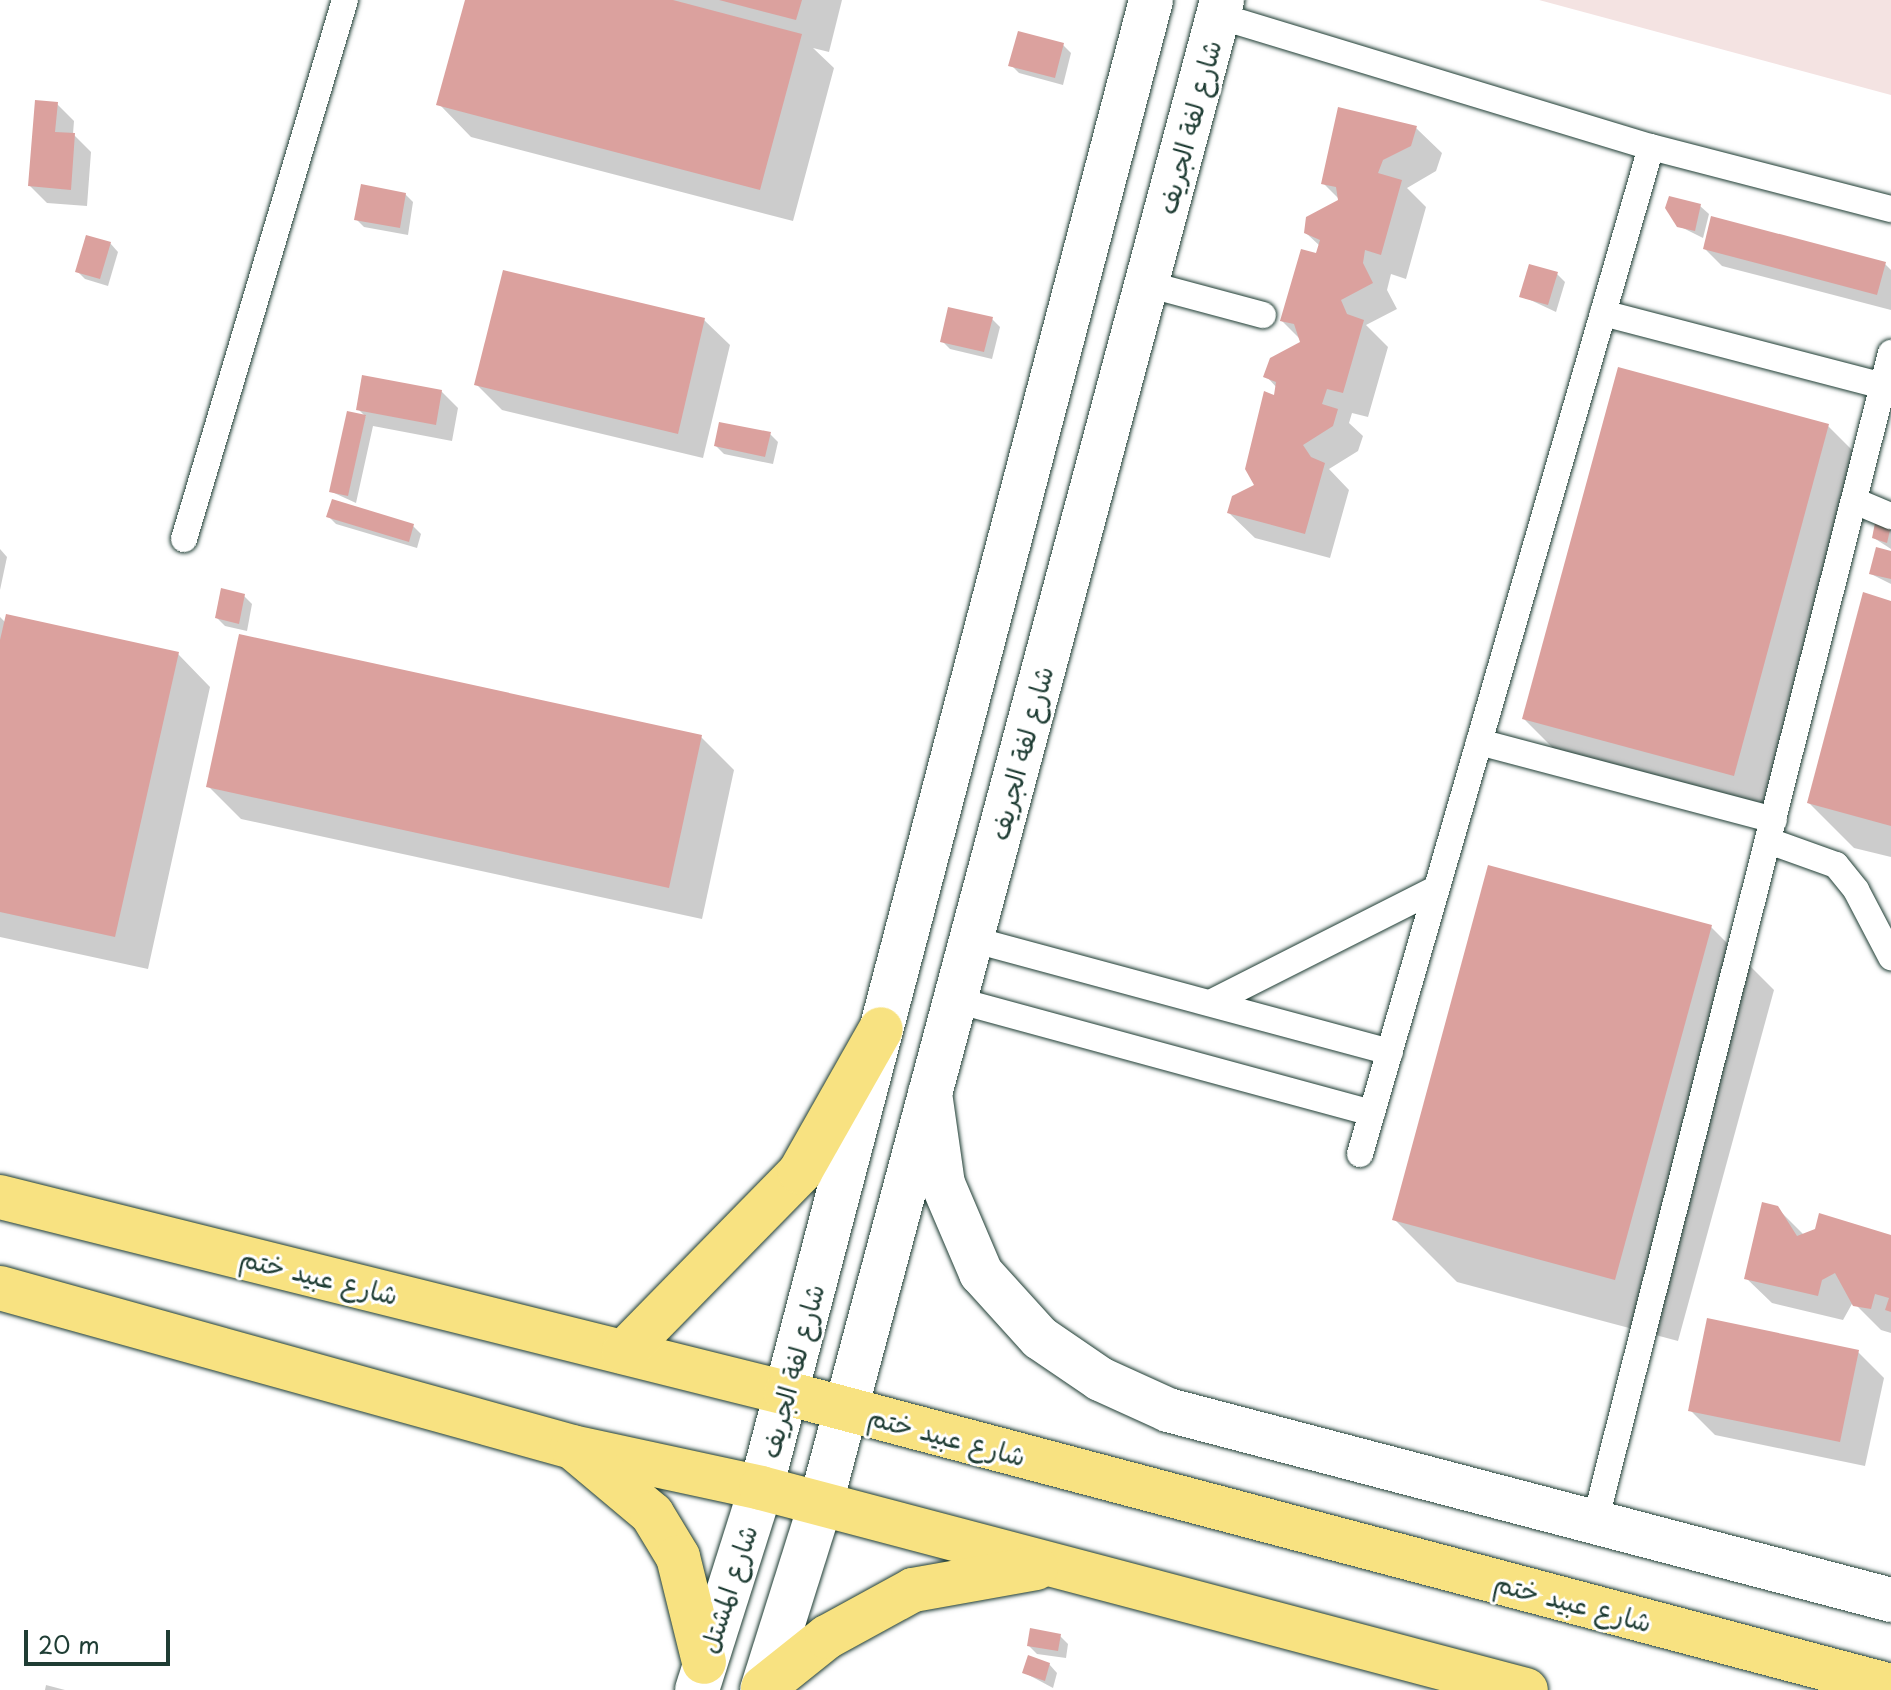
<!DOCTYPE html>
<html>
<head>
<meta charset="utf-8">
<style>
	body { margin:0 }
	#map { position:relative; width:1891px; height:1690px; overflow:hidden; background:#fff; font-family:"Playpen Sans","Playpen Sans Arabic",sans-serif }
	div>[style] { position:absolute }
	.built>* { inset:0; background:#f4e3e2 }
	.shadow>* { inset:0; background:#0003 }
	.building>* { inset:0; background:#dba19e }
	.roads { filter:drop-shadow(0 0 2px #1f3d34) drop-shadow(0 0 2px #1f3d34) }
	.service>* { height:26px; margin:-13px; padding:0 13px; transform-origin:13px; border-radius:13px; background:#fff }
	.tertiary>* { height:44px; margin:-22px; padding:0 22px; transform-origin:22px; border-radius:22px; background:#fff }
	.secondary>* { height:44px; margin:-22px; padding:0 22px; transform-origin:22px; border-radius:22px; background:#fff }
	.primary>* { height:44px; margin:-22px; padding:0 22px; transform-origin:22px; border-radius:22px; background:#f8e281 }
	span { translate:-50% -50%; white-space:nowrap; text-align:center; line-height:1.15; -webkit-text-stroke:6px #fff; paint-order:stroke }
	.street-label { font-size:26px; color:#1f3d34 }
	.scale { position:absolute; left:24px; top:1630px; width:146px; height:36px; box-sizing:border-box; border:4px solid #1f3d34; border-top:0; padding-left:10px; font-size:24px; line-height:28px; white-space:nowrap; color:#1f3d34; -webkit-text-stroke:6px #fff; paint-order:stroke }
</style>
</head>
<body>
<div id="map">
	<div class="built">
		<div style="clip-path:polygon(1539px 0,1891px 0,1891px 95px)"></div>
	</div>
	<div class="shadow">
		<div style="clip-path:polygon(467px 0,842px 0,829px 52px,813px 48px,834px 68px,793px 221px,471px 137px,439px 104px)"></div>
		<div style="clip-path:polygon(1063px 45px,1071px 53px,1063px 85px,1019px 73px,1011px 65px)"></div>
		<div style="clip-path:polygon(57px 104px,74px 121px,73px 134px,91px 152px,87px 206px,47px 203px,30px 186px)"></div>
		<div style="clip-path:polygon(1416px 128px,1442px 153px,1436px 171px,1407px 188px,1426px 207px,1406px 279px,1391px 274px,1387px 290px,1397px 309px,1366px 325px,1388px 347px,1368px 417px,1352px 413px,1349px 423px,1363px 436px,1358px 451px,1329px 469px,1349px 490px,1330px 558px,1255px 538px,1229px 513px,1257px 486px,1277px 388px,1266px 376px,1303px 342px,1282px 321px,1320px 246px,1306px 233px,1341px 201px,1324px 184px)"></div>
		<div style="clip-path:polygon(405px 194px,413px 202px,408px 235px,364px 227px,356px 219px)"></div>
		<div style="clip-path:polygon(1700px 206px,1709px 214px,1703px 238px,1679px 226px)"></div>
		<div style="clip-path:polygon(110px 243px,118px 252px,108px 286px,85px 279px,77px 271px)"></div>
		<div style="clip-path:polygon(1705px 249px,1885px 264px,1891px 270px,1891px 310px,1722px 266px)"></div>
		<div style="clip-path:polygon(1557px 274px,1565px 282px,1556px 312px,1522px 296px)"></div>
		<div style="clip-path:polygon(992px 319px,1000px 327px,992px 359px,950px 349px,942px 341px)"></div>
		<div style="clip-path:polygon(704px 320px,730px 345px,703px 458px,502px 410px,477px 385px)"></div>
		<div style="clip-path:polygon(441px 391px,458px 408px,452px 441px,373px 426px,356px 503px,332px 492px,348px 413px,366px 417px,358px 409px)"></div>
		<div style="clip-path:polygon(1828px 426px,1861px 459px,1767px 808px,1557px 752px,1524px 719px)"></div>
		<div style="clip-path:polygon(770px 434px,778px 442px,773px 464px,724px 454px,716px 446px)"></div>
		<div style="clip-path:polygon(328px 516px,413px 526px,421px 534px,417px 548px,336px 524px)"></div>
		<div style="clip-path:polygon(1890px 528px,1891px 529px,1891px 549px,1874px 538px)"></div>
		<div style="clip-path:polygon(0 549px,7px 557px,0 590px)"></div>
		<div style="clip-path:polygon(1891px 553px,1891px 584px,1871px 574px)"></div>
		<div style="clip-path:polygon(244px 596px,252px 604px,247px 631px,225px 626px,217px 618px)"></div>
		<div style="clip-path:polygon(1891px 603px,1891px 857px,1854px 848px,1809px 803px)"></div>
		<div style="clip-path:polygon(0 617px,6px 623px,178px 654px,210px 687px,148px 969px,0 937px)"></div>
		<div style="clip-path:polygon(701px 737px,734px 770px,702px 919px,241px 819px,208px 786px)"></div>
		<div style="clip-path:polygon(1711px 927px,1774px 990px,1678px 1341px,1457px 1282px,1394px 1219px)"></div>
		<div style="clip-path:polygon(1777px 1208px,1804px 1235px,1891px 1238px,1891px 1333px,1881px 1330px,1853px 1302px,1843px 1320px,1772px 1303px,1746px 1278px)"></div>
		<div style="clip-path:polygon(1858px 1352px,1884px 1378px,1865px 1466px,1715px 1435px,1690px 1410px)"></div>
		<div style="clip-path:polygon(1060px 1636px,1068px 1644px,1066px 1658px,1037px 1654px,1029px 1646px)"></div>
		<div style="clip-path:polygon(1049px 1664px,1057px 1673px,1053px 1688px,1025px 1673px)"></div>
		<div style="clip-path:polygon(46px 1685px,65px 1690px,45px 1690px)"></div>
	</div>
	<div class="building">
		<div style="clip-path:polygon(465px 0,673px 0,802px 34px,760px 190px,436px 105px)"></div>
		<div style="clip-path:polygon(719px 0,802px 0,796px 20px)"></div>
		<div style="clip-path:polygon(1018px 31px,1064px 43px,1055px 78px,1008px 66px)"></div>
		<div style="clip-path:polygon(35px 100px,58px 102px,55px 132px,75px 133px,71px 190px,28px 186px)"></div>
		<div style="clip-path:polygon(1338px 107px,1417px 126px,1411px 146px,1383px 160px,1378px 173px,1402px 180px,1381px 255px,1365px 250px,1363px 263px,1373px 283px,1341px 300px,1347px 314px,1364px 320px,1343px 393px,1327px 389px,1322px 404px,1338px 409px,1333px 426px,1303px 445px,1311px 457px,1325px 463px,1305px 534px,1227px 513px,1232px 496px,1254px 485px,1245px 469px,1264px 391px,1274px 395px,1276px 382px,1263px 377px,1270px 358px,1300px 342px,1294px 324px,1280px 321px,1301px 249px,1316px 253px,1320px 240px,1304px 233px,1306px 217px,1338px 200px,1336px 187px,1321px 184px)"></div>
		<div style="clip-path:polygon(361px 184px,406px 193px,400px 228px,354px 220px)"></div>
		<div style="clip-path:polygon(1669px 196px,1701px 204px,1695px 231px,1677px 227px,1665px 208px)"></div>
		<div style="clip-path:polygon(1711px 216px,1886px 262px,1877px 295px,1703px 249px)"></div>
		<div style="clip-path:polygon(86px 235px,111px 242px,100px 279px,75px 272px)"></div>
		<div style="clip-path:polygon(1529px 264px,1558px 272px,1548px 305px,1519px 297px)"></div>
		<div style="clip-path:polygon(503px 270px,705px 318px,678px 434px,474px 385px)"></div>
		<div style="clip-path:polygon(948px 307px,993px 317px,984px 352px,940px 342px)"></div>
		<div style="clip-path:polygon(1618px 367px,1829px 424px,1734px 776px,1522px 719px)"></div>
		<div style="clip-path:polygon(362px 375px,442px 390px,436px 425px,356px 410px)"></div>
		<div style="clip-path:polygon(347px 411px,366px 415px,348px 496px,329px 492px)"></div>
		<div style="clip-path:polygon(719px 422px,771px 432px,765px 457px,714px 446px)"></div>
		<div style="clip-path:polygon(332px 499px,414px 524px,409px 542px,326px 517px)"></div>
		<div style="clip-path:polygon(1875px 523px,1891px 526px,1887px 543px,1872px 538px)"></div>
		<div style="clip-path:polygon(1876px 547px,1891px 551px,1891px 579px,1869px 574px)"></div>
		<div style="clip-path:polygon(221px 588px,245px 594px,239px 624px,215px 618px)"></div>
		<div style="clip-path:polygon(1863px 592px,1891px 601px,1891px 826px,1807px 803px)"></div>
		<div style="clip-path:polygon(6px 614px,179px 652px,115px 937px,0 912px,0 640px)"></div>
		<div style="clip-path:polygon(239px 634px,702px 735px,669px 888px,206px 787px)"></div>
		<div style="clip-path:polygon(1488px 865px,1712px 925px,1615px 1280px,1392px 1220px)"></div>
		<div style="clip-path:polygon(1762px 1202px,1778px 1206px,1797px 1236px,1815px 1229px,1819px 1213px,1891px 1235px,1891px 1312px,1885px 1310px,1889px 1298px,1875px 1294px,1871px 1309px,1853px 1306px,1835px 1273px,1822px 1280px,1818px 1296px,1744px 1279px)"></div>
		<div style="clip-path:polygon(1707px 1318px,1859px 1350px,1840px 1442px,1688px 1411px)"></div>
		<div style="clip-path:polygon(1030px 1628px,1061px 1634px,1058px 1651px,1027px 1646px)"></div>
		<div style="clip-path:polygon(1028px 1655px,1050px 1663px,1045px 1681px,1022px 1673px)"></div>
	</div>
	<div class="roads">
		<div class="service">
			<div style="left:1219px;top:16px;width:451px;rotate:16.9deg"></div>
			<div style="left:1651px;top:147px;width:248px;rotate:14.5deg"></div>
			<div style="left:1147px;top:284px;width:120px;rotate:15deg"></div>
			<div style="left:1603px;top:313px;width:290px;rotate:14.6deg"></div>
			<div style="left:1855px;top:501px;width:39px;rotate:23deg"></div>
			<div style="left:184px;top:539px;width:563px;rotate:-73.37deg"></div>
			<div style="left:1479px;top:742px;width:305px;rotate:14.8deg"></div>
			<div style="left:1769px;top:841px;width:71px;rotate:19.7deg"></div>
			<div style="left:1836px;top:865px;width:32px;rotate:51deg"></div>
			<div style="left:1856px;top:890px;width:76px;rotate:62.4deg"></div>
			<div style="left:971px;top:939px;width:434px;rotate:15.1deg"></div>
			<div style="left:956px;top:1000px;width:431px;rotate:15.2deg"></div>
			<div style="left:1210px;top:1003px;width:253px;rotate:-26.8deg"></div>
			<div style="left:1360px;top:1154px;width:1048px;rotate:-73.88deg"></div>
			<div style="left:1595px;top:1522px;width:1206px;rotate:-75.79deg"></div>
		</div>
		<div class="tertiary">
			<div style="left:930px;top:1093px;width:92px;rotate:81.9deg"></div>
			<div style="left:943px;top:1184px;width:97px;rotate:66.9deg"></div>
			<div style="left:981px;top:1273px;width:88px;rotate:47.8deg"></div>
			<div style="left:1040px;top:1338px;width:73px;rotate:34.3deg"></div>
			<div style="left:1100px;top:1379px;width:75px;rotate:24.5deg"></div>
			<div style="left:1168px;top:1410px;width:748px;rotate:14.72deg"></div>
		</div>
		<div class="secondary">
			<div style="left:697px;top:1690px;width:212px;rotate:-72.4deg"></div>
			<div style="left:761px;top:1488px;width:1538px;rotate:-75.31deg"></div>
			<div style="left:762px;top:1690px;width:193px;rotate:-72.5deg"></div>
			<div style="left:820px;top:1506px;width:1559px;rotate:-75.05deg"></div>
		</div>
		<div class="primary">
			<div style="left:0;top:1197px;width:810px;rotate:14deg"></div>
			<div style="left:786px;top:1393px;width:1143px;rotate:14.85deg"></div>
			<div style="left:0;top:1288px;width:594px;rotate:15.53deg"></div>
			<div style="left:572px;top:1447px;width:193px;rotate:12.2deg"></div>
			<div style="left:761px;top:1488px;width:791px;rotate:14.79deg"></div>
			<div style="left:624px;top:1352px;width:252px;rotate:-45.6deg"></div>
			<div style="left:800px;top:1172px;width:164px;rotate:-60.5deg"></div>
			<div style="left:577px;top:1451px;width:98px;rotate:40deg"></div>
			<div style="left:652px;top:1514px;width:50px;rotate:58.8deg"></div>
			<div style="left:678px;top:1557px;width:108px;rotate:76.1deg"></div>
			<div style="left:763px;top:1688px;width:82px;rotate:-38.6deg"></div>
			<div style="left:827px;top:1637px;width:98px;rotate:-28.7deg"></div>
			<div style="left:913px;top:1590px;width:125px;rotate:-10.1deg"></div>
		</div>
	</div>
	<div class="street-label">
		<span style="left:1189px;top:127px;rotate:-75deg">شارع لفة الجريف</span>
		<span style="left:1021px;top:753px;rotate:-75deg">شارع لفة الجريف</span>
		<span style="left:319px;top:1276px;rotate:14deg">شارع عبيد ختم</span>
		<span style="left:792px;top:1371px;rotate:-75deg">شارع لفة الجريف</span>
		<span style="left:947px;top:1436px;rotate:15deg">شارع عبيد ختم</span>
		<span style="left:728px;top:1589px;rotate:-72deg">شارع المشتل</span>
		<span style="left:1573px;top:1602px;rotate:15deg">شارع عبيد ختم</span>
	</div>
	<div class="scale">20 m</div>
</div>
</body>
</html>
